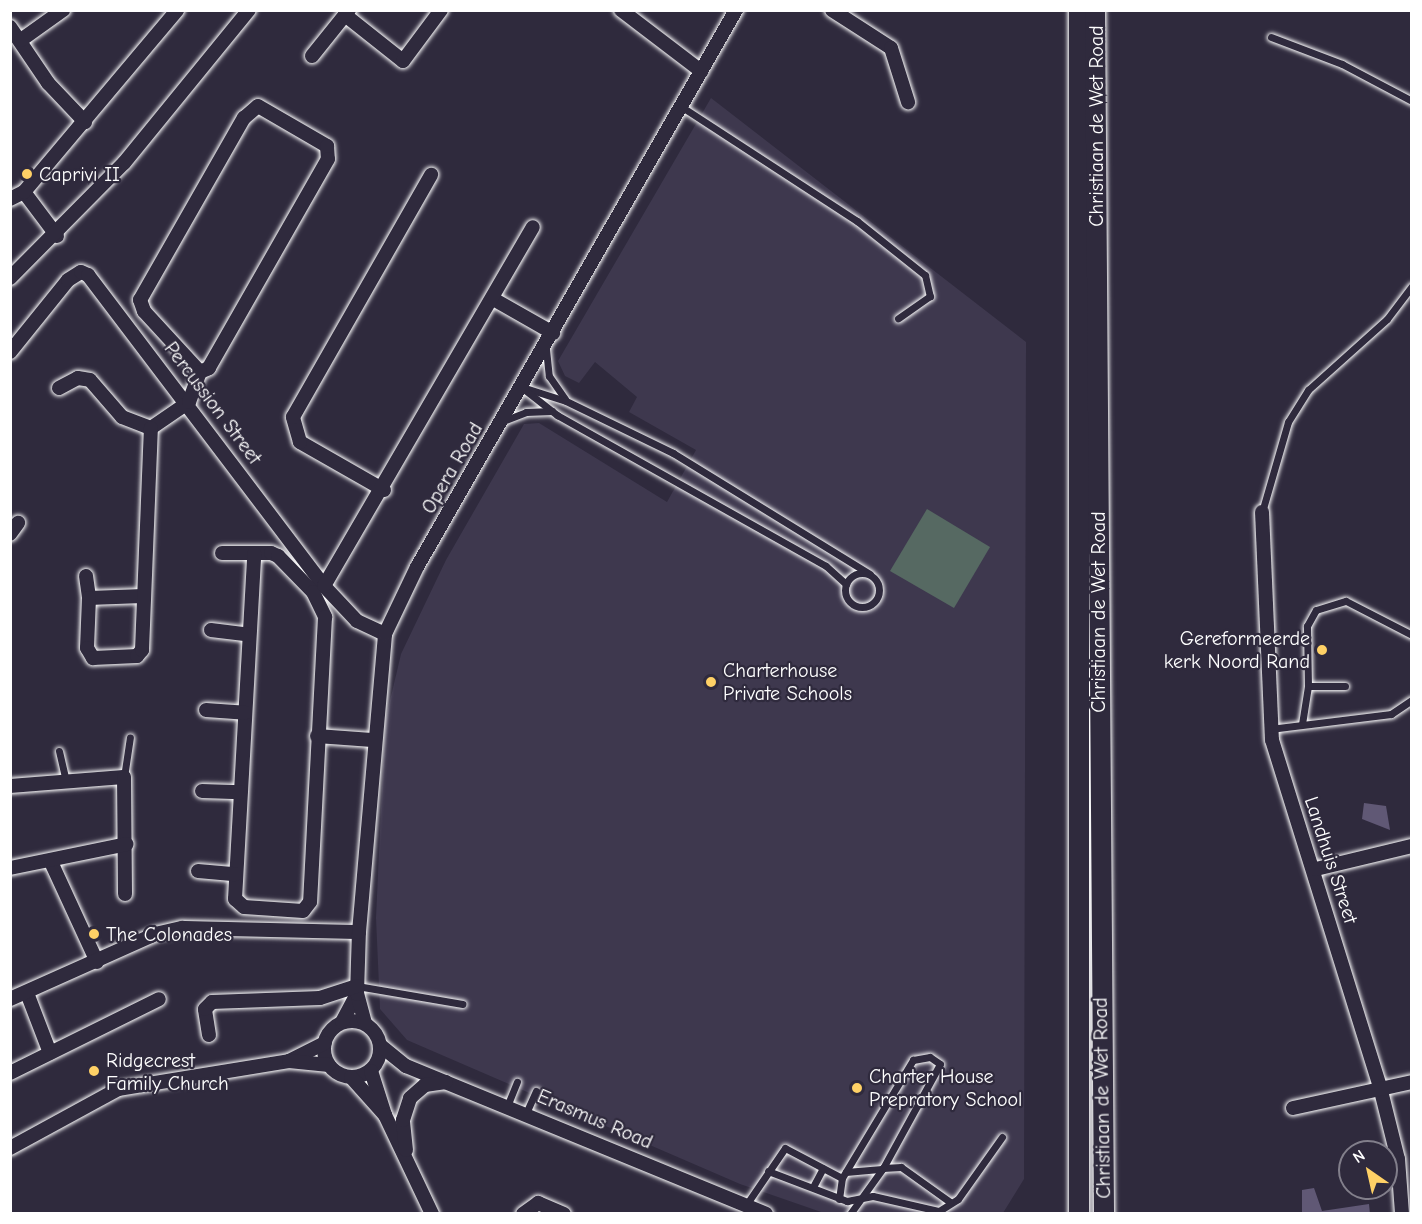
<!DOCTYPE html>
<html>
<head>
<meta charset="utf-8">
<style>
	body { margin:0 }
	#map { position:relative; width:1422px; height:1224px; overflow:hidden; background:#2f2a3d; font-family:"Comic Neue",sans-serif }
	div>[style] { position:absolute }
	.built>* { inset:0; background:#3e384e }
	.green>* { inset:0; background:#566962 }
	.building>* { inset:0; background:#605875 }
	.roads { filter:drop-shadow(0 0 2px #fff) drop-shadow(0 0 2px #fff) }
	.lane>* { height:7px; margin:-3.5px; padding:0 3.5px; transform-origin:3.5px; border-radius:3.5px; background:#2f2a3d }
	.lane>.ring { margin:-3.5px; padding:0; box-sizing:content-box; background:none; border:7px solid #2f2a3d; border-radius:50% }
	.street>* { height:14px; margin:-7px; padding:0 7px; transform-origin:7px; border-radius:7px; background:#2f2a3d }
	.street>.ring { margin:-7px; padding:0; box-sizing:content-box; background:none; border:14px solid #2f2a3d; border-radius:50% }
	.secondary>* { height:20px; margin:-10px; padding:0 10px; transform-origin:10px; border-radius:10px; background:#2f2a3d }
	.dots>* { width:16px; height:16px; translate:-50% -50%; box-sizing:border-box; border:3px solid #2f2a3d; border-radius:50% }
	span { translate:-50% -50%; white-space:nowrap; text-align:center; line-height:1.15; -webkit-text-stroke:4.5px #2f2a3d; paint-order:stroke }
	.street-label { font-size:20px; color:#fff }
	.poi-label { font-size:20px; color:#fff }
	.left { translate:0 -50%; text-align:left }
	.right { translate:-100% -50%; text-align:right }
	.frame { position:absolute; inset:0; border:12px solid #fff; pointer-events:none }
	.north { position:absolute; left:1338px; top:1140px; width:60px; height:60px; box-sizing:border-box; background:#2f2a3d; border:2px solid #827f8b; border-radius:50%; rotate:326deg; font-size:16px; font-weight:700; line-height:24px; text-align:center; color:#fff }
	.north::after { content:''; display:block; margin:auto; width:21px; height:27px; background:#ffd166; clip-path:polygon(50% 0,100% 100%,50% 72%,0 100%) }
</style>
</head>
<body>
<div id="map">
	<div class="built">
		<div style="clip-path:polygon(711px 98px,1026px 342px,1024px 1179px,1003px 1213px,824px 1213px,740px 1184px,407px 1040px,380px 1009px,376px 918px,385px 722px,401px 654px,446px 560px,524px 424px,539px 423px,667px 502px,696px 450px,629px 412px,637px 397px,595px 362px,579px 383px,565px 376px,558px 361px)"></div>
	</div>
	<div class="green">
		<div style="clip-path:polygon(927px 509px,990px 547px,954px 608px,890px 571px)"></div>
	</div>
	<div class="building">
		<div style="clip-path:polygon(1364px 803px,1386px 806px,1390px 830px,1362px 819px)"></div>
		<div style="clip-path:polygon(1314px 1188px,1322px 1211px,1369px 1204px,1370px 1214px,1302px 1214px,1302px 1190px)"></div>
	</div>
	<div class="roads">
		<div class="lane">
			<div style="left:1271px;top:37px;width:76px;rotate:20.8deg"></div>
			<div style="left:1342px;top:64px;width:79px;rotate:27.9deg"></div>
			<div style="left:682px;top:107px;width:209px;rotate:33.1deg"></div>
			<div style="left:857px;top:221px;width:87px;rotate:38.5deg"></div>
			<div style="left:925px;top:275px;width:22px;rotate:77deg"></div>
			<div style="left:930px;top:296px;width:39px;rotate:145deg"></div>
			<div style="left:546px;top:349px;width:27px;rotate:84deg"></div>
			<div style="left:549px;top:376px;width:28px;rotate:55deg"></div>
			<div style="left:522px;top:387px;width:46px;rotate:17.7deg"></div>
			<div style="left:566px;top:401px;width:119px;rotate:25.9deg"></div>
			<div style="left:673px;top:453px;width:231px;rotate:31.6deg"></div>
			<div style="left:525px;top:390px;width:41px;rotate:38deg"></div>
			<div style="left:557px;top:415px;width:308px;rotate:29.3deg"></div>
			<div style="left:826px;top:566px;width:27px;rotate:42deg"></div>
			<div style="left:503px;top:421px;width:25px;rotate:-21deg"></div>
			<div style="left:526px;top:412px;width:26px;rotate:-2deg"></div>
			<div style="left:1262px;top:512px;width:94px;rotate:-73.9deg"></div>
			<div style="left:1288px;top:422px;width:38px;rotate:-58deg"></div>
			<div style="left:1308px;top:390px;width:106px;rotate:-41.9deg"></div>
			<div style="left:1387px;top:319px;width:41px;rotate:-52.9deg"></div>
			<div class="ring" style="left:845px;top:573px;width:27px;height:27px"></div>
			<div style="left:1308px;top:686px;width:37px"></div>
			<div style="left:1302px;top:724px;width:38px;rotate:-81deg"></div>
			<div style="left:1308px;top:686px;width:60px;rotate:-91deg"></div>
			<div style="left:1307px;top:626px;width:18px;rotate:-61deg"></div>
			<div style="left:1316px;top:610px;width:31px;rotate:-17deg"></div>
			<div style="left:1346px;top:601px;width:74px;rotate:27.3deg"></div>
			<div style="left:1270px;top:729px;width:122px;rotate:-7.1deg"></div>
			<div style="left:1391px;top:714px;width:25px;rotate:-34deg"></div>
			<div style="left:59px;top:751px;width:31px;rotate:77deg"></div>
			<div style="left:124px;top:777px;width:40px;rotate:-81.5deg"></div>
			<div style="left:357px;top:986px;width:107px;rotate:9.7deg"></div>
			<div style="left:508px;top:1104px;width:24px;rotate:-68deg"></div>
			<div style="left:527px;top:1111px;width:22px;rotate:-66deg"></div>
			<div style="left:768px;top:1171px;width:85px;rotate:20.8deg"></div>
			<div style="left:847px;top:1201px;width:26px;rotate:-11deg"></div>
			<div style="left:873px;top:1196px;width:68px;rotate:12.8deg"></div>
			<div style="left:939px;top:1211px;width:22px;rotate:-32deg"></div>
			<div style="left:958px;top:1199px;width:76px;rotate:-54.6deg"></div>
			<div style="left:846px;top:1172px;width:36px;rotate:-5deg"></div>
			<div style="left:814px;top:1185px;width:19px;rotate:-62deg"></div>
			<div style="left:839px;top:1199px;width:21px;rotate:-82deg"></div>
			<div style="left:746px;top:1205px;width:69px;rotate:-55.6deg"></div>
			<div style="left:785px;top:1148px;width:64px;rotate:27.8deg"></div>
			<div style="left:842px;top:1178px;width:138px;rotate:-59deg"></div>
			<div style="left:913px;top:1060px;width:17px;rotate:-10deg"></div>
			<div style="left:930px;top:1057px;width:12px;rotate:35deg"></div>
			<div style="left:940px;top:1064px;width:119px;rotate:118.7deg"></div>
			<div style="left:883px;top:1168px;width:18px;rotate:-3deg"></div>
			<div style="left:901px;top:1167px;width:60px;rotate:35.5deg"></div>
			<div style="left:850px;top:1214px;width:57px;rotate:-54.3deg"></div>
		</div>
		<div class="street">
			<div style="left:349px;top:10px;width:6px;rotate:129deg"></div>
			<div style="left:345px;top:15px;width:74px;rotate:38.4deg"></div>
			<div style="left:403px;top:61px;width:64px;rotate:-53.3deg"></div>
			<div style="left:621px;top:10px;width:101px;rotate:37.3deg"></div>
			<div style="left:832px;top:10px;width:70px;rotate:32.8deg"></div>
			<div style="left:891px;top:48px;width:57px;rotate:72.5deg"></div>
			<div style="left:10px;top:27px;width:68px;rotate:55.8deg"></div>
			<div style="left:48px;top:83px;width:54px;rotate:46.5deg"></div>
			<div style="left:21px;top:40px;width:52px;rotate:-35.5deg"></div>
			<div style="left:312px;top:56px;width:53px;rotate:-51.2deg"></div>
			<div style="left:258px;top:106px;width:80px;rotate:30.1deg"></div>
			<div style="left:327px;top:146px;width:13px;rotate:86deg"></div>
			<div style="left:328px;top:159px;width:241px;rotate:119.7deg"></div>
			<div style="left:209px;top:368px;width:10px;rotate:156deg"></div>
			<div style="left:200px;top:372px;width:83px;rotate:-132.6deg"></div>
			<div style="left:144px;top:311px;width:12px;rotate:-110deg"></div>
			<div style="left:140px;top:300px;width:210px;rotate:-60.3deg"></div>
			<div style="left:244px;top:118px;width:18px;rotate:-41deg"></div>
			<div style="left:24px;top:192px;width:55px;rotate:53.1deg"></div>
			<div style="left:10px;top:199px;width:16px;rotate:-27deg"></div>
			<div style="left:24px;top:192px;width:238px;rotate:-49.9deg"></div>
			<div style="left:10px;top:278px;width:162px;rotate:-45.3deg"></div>
			<div style="left:124px;top:163px;width:198px;rotate:-50.8deg"></div>
			<div style="left:495px;top:300px;width:67px;rotate:29.6deg"></div>
			<div style="left:10px;top:352px;width:92px;rotate:-51.1deg"></div>
			<div style="left:68px;top:280px;width:15px;rotate:-32deg"></div>
			<div style="left:81px;top:272px;width:8px;rotate:23deg"></div>
			<div style="left:88px;top:275px;width:390px;rotate:52.8deg"></div>
			<div style="left:324px;top:586px;width:48px;rotate:46.7deg"></div>
			<div style="left:357px;top:621px;width:31px;rotate:25deg"></div>
			<div style="left:59px;top:388px;width:21px;rotate:-28deg"></div>
			<div style="left:78px;top:378px;width:12px;rotate:9deg"></div>
			<div style="left:90px;top:380px;width:49px;rotate:49.1deg"></div>
			<div style="left:122px;top:417px;width:31px;rotate:21deg"></div>
			<div style="left:151px;top:428px;width:46px;rotate:-34.4deg"></div>
			<div style="left:189px;top:402px;width:32px;rotate:-70deg"></div>
			<div style="left:384px;top:490px;width:97px;rotate:-150.3deg"></div>
			<div style="left:300px;top:442px;width:26px;rotate:-106deg"></div>
			<div style="left:293px;top:417px;width:279px;rotate:-60.3deg"></div>
			<div style="left:1262px;top:512px;width:228px;rotate:87.5deg"></div>
			<div style="left:1272px;top:740px;width:368px;rotate:72.7deg"></div>
			<div style="left:1381px;top:1091px;width:70px;rotate:76deg"></div>
			<div style="left:1398px;top:1159px;width:55px;rotate:85.8deg"></div>
			<div style="left:10px;top:534px;width:14px;rotate:-54deg"></div>
			<div style="left:222px;top:553px;width:49px"></div>
			<div style="left:271px;top:553px;width:8px;rotate:23deg"></div>
			<div style="left:278px;top:556px;width:50px;rotate:45.8deg"></div>
			<div style="left:313px;top:592px;width:28px;rotate:64deg"></div>
			<div style="left:325px;top:617px;width:285px;rotate:93deg"></div>
			<div style="left:310px;top:902px;width:11px;rotate:128deg"></div>
			<div style="left:303px;top:911px;width:59px;rotate:-176.1deg"></div>
			<div style="left:244px;top:907px;width:12px;rotate:-138deg"></div>
			<div style="left:235px;top:899px;width:346px;rotate:-86.8deg"></div>
			<div style="left:86px;top:576px;width:22px;rotate:82deg"></div>
			<div style="left:89px;top:598px;width:54px;rotate:-2.1deg"></div>
			<div style="left:324px;top:586px;width:415px;rotate:-59.8deg"></div>
			<div style="left:89px;top:598px;width:50px;rotate:92.3deg"></div>
			<div style="left:87px;top:648px;width:12px;rotate:59deg"></div>
			<div style="left:93px;top:658px;width:44px;rotate:-2.6deg"></div>
			<div style="left:137px;top:656px;width:8px;rotate:-50deg"></div>
			<div style="left:142px;top:650px;width:222px;rotate:-87.7deg"></div>
			<div style="left:211px;top:630px;width:38px;rotate:7deg"></div>
			<div style="left:206px;top:710px;width:39px;rotate:4deg"></div>
			<div style="left:317px;top:736px;width:55px;rotate:4.2deg"></div>
			<div style="left:10px;top:786px;width:114px;rotate:-4.5deg"></div>
			<div style="left:124px;top:777px;width:117px;rotate:89.5deg"></div>
			<div style="left:202px;top:791px;width:38px;rotate:2deg"></div>
			<div style="left:51px;top:862px;width:110px;rotate:65.3deg"></div>
			<div style="left:10px;top:868px;width:119px;rotate:-11.6deg"></div>
			<div style="left:1316px;top:869px;width:99px;rotate:-13.5deg"></div>
			<div style="left:198px;top:871px;width:37px;rotate:5deg"></div>
			<div style="left:27px;top:993px;width:64px;rotate:69deg"></div>
			<div style="left:10px;top:999px;width:159px;rotate:-24.1deg"></div>
			<div style="left:155px;top:934px;width:28px;rotate:-13deg"></div>
			<div style="left:182px;top:928px;width:177px;rotate:1.3deg"></div>
			<div class="ring" style="left:324px;top:1021px;width:42px;height:42px"></div>
			<div style="left:342px;top:1022px;width:32px;rotate:-62deg"></div>
			<div style="left:365px;top:1023px;width:30px;rotate:-105deg"></div>
			<div style="left:357px;top:994px;width:62px;rotate:-88.2deg"></div>
			<div style="left:359px;top:932px;width:299px;rotate:-85deg"></div>
			<div style="left:385px;top:634px;width:74px;rotate:-64.5deg"></div>
			<div style="left:417px;top:567px;width:642px;rotate:-60.2deg"></div>
			<div style="left:209px;top:1035px;width:26px;rotate:-99deg"></div>
			<div style="left:205px;top:1009px;width:10px;rotate:-45deg"></div>
			<div style="left:212px;top:1002px;width:108px;rotate:-2.1deg"></div>
			<div style="left:320px;top:998px;width:39px;rotate:-18deg"></div>
			<div style="left:381px;top:1046px;width:32px;rotate:39deg"></div>
			<div style="left:406px;top:1066px;width:389px;rotate:22.3deg"></div>
			<div style="left:289px;top:1061px;width:40px;rotate:-26.6deg"></div>
			<div style="left:371px;top:1071px;width:46px;rotate:72.3deg"></div>
			<div style="left:10px;top:1073px;width:166px;rotate:-26.4deg"></div>
			<div style="left:351px;top:1077px;width:51px;rotate:48.2deg"></div>
			<div style="left:385px;top:1115px;width:110px;rotate:64.6deg"></div>
			<div style="left:1293px;top:1108px;width:122px;rotate:-12.3deg"></div>
			<div style="left:10px;top:1148px;width:123px;rotate:-28.6deg"></div>
			<div style="left:118px;top:1089px;width:173px;rotate:-9.3deg"></div>
			<div style="left:289px;top:1061px;width:40px;rotate:5.7deg"></div>
			<div style="left:406px;top:1150px;width:30px;rotate:-96deg"></div>
			<div style="left:403px;top:1120px;width:23px;rotate:-72deg"></div>
			<div style="left:410px;top:1098px;width:20px;rotate:-41deg"></div>
			<div style="left:425px;top:1085px;width:21px;rotate:-8deg"></div>
			<div style="left:523px;top:1214px;width:19px;rotate:-36deg"></div>
			<div style="left:538px;top:1203px;width:28px;rotate:23deg"></div>
		</div>
		<div class="secondary">
			<div style="left:1079px;top:10px;width:1204px;rotate:90deg"></div>
			<div style="left:1095px;top:10px;width:1204px;rotate:89.57deg"></div>
		</div>
	</div>
	<div class="dots">
		<div style="left:27px;top:174px;background:#ffd166"></div>
		<div style="left:1322px;top:650px;background:#ffd166"></div>
		<div style="left:711px;top:682px;background:#ffd166"></div>
		<div style="left:94px;top:934px;background:#ffd166"></div>
		<div style="left:94px;top:1071px;background:#ffd166"></div>
		<div style="left:857px;top:1088px;background:#ffd166"></div>
	</div>
	<div class="street-label">
		<span style="left:1096px;top:126px;rotate:-90deg">Christiaan de Wet Road</span>
		<span style="left:213px;top:403px;rotate:53deg">Percussion Street</span>
		<span style="left:452px;top:468px;rotate:-60deg">Opera Road</span>
		<span style="left:1098px;top:612px;rotate:-90deg">Christiaan de Wet Road</span>
		<span style="left:1331px;top:860px;rotate:72deg">Landhuis Street</span>
		<span style="left:1102px;top:1098px;rotate:-91deg">Christiaan de Wet Road</span>
		<span style="left:595px;top:1119px;rotate:23deg">Erasmus Road</span>
	</div>
	<div class="poi-label">
		<span class="left" style="left:39px;top:174px">Caprivi II</span>
		<span class="right" style="left:1310px;top:650px">Gereformeerde<br>kerk Noord Rand</span>
		<span class="left" style="left:723px;top:682px">Charterhouse<br>Private Schools</span>
		<span class="left" style="left:106px;top:934px">The Colonades</span>
		<span class="left" style="left:106px;top:1072px">Ridgecrest<br>Family Church</span>
		<span class="left" style="left:869px;top:1088px">Charter House<br>Prepratory School</span>
	</div>
	<div class="frame"></div>
	<div class="north">N</div>
</div>
</body>
</html>
